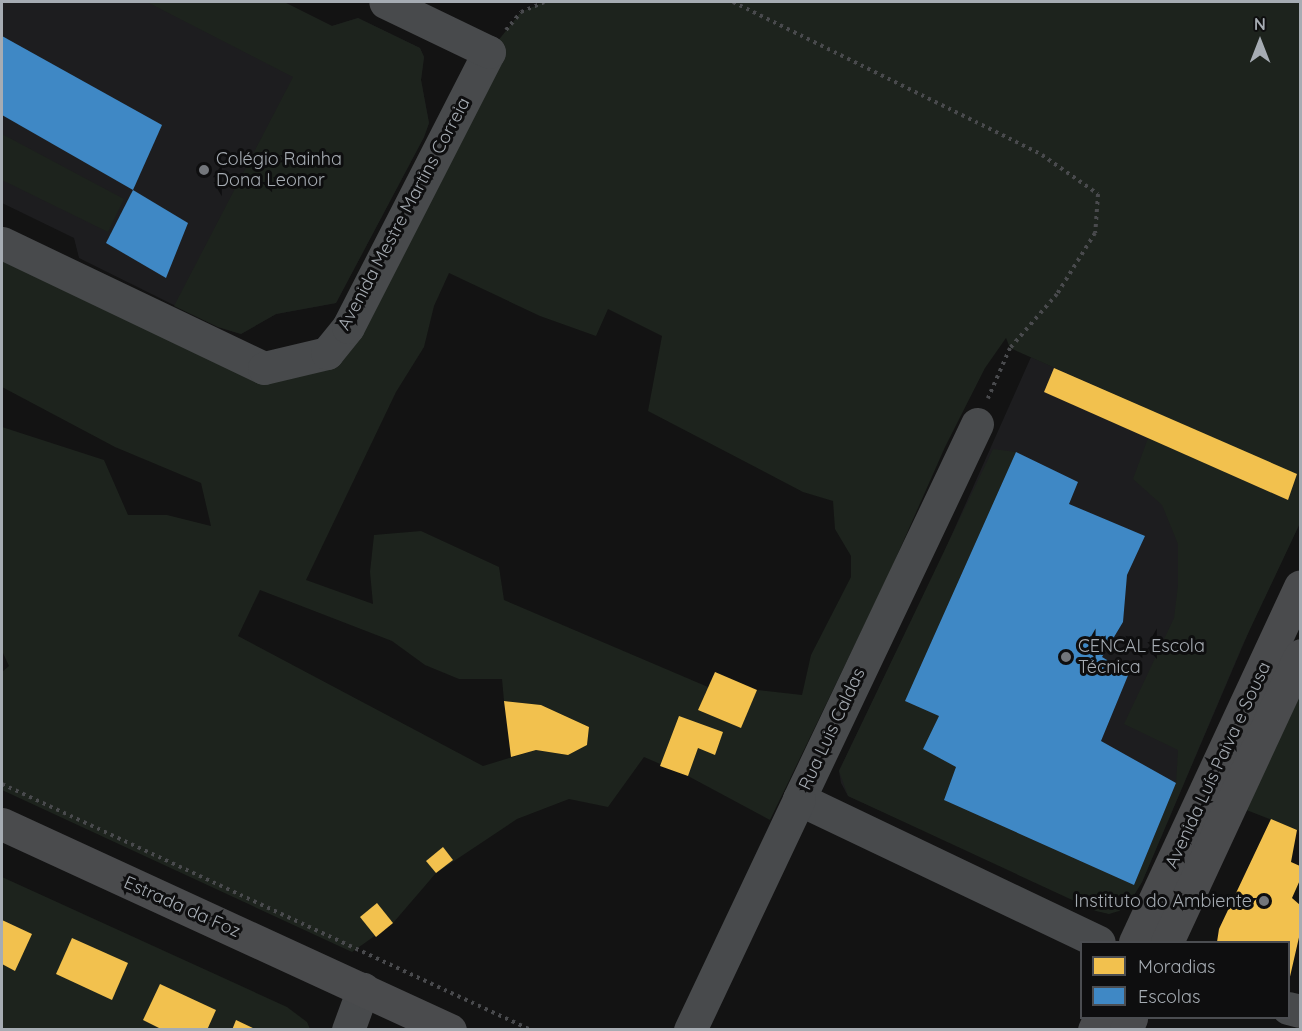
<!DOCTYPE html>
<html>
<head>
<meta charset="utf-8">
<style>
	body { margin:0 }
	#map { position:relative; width:1302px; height:1031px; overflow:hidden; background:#131313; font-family:Quicksand,sans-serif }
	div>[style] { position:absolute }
	.built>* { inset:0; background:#1d1d1f }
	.green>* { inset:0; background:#1d231d }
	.homes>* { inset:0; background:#f2c14e }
	.schools>* { inset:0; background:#3f88c5 }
	.path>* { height:4px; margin-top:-2px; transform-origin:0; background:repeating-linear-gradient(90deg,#494a4d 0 3px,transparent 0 7.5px) }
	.minor>* { height:33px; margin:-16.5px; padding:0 16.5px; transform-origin:16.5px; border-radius:16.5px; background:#484a4c }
	.major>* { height:33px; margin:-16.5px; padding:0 16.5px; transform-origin:16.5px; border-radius:16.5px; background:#4a4b4d }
	.dots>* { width:16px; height:16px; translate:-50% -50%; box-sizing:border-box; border:3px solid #0e0e0f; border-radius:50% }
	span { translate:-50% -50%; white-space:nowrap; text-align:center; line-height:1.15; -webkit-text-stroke:6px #0e0e0f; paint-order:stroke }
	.poi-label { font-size:18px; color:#a6acb3 }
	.left { translate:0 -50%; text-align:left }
	.right { translate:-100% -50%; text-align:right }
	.street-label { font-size:18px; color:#a6acb3 }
	.frame { position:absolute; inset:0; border:3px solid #a6acb3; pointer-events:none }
	.legend { position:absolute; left:1080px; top:941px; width:210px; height:78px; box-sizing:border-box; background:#0e0e0f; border:2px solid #4b4d51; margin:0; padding:8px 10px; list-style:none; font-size:18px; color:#a6acb3 }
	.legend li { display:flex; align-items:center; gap:12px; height:30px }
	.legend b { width:30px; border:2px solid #4b4d51 }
	.north { position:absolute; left:1230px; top:12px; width:60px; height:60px; -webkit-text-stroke:4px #0e0e0f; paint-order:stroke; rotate:0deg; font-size:16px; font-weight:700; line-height:24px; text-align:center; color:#a6acb3 }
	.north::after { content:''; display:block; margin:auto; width:21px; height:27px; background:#a6acb3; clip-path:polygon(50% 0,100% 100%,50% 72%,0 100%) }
</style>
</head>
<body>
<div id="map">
	<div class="built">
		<div style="clip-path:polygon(2px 2px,284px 2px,332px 26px,358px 18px,420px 48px,424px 57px,421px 80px,429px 123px,424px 137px,336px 303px,276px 314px,241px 334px,218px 327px,79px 258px,74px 238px,2px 203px)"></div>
		<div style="clip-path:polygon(1031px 357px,1300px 476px,1300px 523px,1252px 624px,1142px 882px,1128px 905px,1109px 914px,848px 796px,841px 783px,839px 771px,941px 559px)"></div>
	</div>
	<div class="green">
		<div style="clip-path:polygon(147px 2px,284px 2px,332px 26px,358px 18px,420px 48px,424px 57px,421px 80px,429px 123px,424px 137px,336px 303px,276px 314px,241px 334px,218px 327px,174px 306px,293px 77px)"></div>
		<div style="clip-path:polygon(evenodd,544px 2px,1300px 2px,1300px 523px,1243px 644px,1142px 882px,1128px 905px,1119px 911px,1109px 914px,1096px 911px,848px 796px,839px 771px,993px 449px,1016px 452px,905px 701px,939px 716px,924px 749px,956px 767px,944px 800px,1134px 885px,1176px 783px,1178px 750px,1124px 724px,1174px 618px,1178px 585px,1178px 544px,1162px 505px,1133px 479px,1148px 438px,1288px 500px,1297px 475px,1010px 348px,1006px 338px,985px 368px,945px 447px,888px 576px,770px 820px,688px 776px,644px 757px,608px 807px,569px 799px,517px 819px,436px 873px,393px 923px,352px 952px,2px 790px,2px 672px,9px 666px,2px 651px,2px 427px,104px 460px,128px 515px,167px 515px,211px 526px,201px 483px,115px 447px,2px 387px,2px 242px,265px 368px,327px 353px,489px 52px,521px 12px,544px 2px,449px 273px,540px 316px,596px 336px,608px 309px,662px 336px,648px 411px,803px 492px,833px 501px,835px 529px,851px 556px,851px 577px,811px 655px,802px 695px,757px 690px,741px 728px,698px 710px,708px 687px,504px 600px,499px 567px,421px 531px,374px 535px,370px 572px,373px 604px,306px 580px,396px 392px,424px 347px,434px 306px,449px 273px,544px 2px,260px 590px,392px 641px,425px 665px,459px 679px,502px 679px,504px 701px,541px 705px,589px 727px,587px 745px,568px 755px,536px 750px,483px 766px,238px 636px,260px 590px)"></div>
		<div style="clip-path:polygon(2px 134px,124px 199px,108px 232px,2px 180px)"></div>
		<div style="clip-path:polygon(1300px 663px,1300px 831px,1231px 804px)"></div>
		<div style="clip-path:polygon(2px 877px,287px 1007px,307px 1022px,310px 1029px,2px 1029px)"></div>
	</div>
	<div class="homes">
		<div style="clip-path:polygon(1054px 368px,1297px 474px,1288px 500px,1044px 392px)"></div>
		<div style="clip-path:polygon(715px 672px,757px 690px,741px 728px,698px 710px)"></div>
		<div style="clip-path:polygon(504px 701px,541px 705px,589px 727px,587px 745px,568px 755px,536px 750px,511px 757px)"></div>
		<div style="clip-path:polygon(679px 716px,723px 732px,715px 755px,698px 748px,688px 776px,660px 766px)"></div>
		<div style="clip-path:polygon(1271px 819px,1297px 830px,1291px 862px,1300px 866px,1300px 880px,1292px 898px,1300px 905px,1300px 933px,1289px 981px,1288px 942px,1217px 942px,1219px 929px)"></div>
		<div style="clip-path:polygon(443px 847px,453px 860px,436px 873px,426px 861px)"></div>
		<div style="clip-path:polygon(377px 903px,393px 923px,376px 937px,360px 917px)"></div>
		<div style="clip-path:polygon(2px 920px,32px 934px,15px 971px,2px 964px)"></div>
		<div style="clip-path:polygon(72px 938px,128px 963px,112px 1000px,56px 974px)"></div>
		<div style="clip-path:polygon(160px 984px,216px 1010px,207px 1030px,163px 1030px,143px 1020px)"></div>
		<div style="clip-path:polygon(236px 1020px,257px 1030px,232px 1030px)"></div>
	</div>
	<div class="schools">
		<div style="clip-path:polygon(2px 36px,162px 125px,133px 190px,2px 115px)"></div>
		<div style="clip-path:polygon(133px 190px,188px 223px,166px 278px,106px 243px)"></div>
		<div style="clip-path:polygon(1016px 452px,1078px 482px,1069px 504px,1145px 536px,1127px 575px,1123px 622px,1102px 657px,1129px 673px,1101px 741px,1176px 783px,1134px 885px,944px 800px,956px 767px,923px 749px,939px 716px,905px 701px)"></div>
	</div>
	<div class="path">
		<div style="left:733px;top:2px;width:345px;rotate:26.3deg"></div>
		<div style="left:1042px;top:155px;width:68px;rotate:34.9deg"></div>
		<div style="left:1098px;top:194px;width:39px;rotate:94deg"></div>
		<div style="left:1095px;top:233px;width:72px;rotate:121.9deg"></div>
		<div style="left:1057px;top:294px;width:72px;rotate:131deg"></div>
		<div style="left:1010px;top:348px;width:55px;rotate:113.7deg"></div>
		<div style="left:506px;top:30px;width:23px;rotate:-50deg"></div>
		<div style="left:521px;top:12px;width:25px;rotate:-23deg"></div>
		<div style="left:2px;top:784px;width:583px;rotate:24.94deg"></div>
	</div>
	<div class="minor">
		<div style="left:2px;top:243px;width:290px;rotate:25.5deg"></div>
		<div style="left:264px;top:368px;width:65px;rotate:-13.4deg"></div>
		<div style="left:327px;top:353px;width:33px;rotate:-51deg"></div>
		<div style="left:348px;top:327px;width:309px;rotate:-62.9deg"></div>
		<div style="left:489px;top:52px;width:115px;rotate:-154.3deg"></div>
		<div style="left:977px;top:424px;width:415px;rotate:115.4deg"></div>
		<div style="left:799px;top:799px;width:332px;rotate:25.5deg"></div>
		<div style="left:1288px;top:1008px;width:12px;rotate:14deg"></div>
		<div style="left:348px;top:1030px;width:44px;rotate:-69.9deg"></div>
		<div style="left:690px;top:1030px;width:255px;rotate:-64.7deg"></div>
	</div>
	<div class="major">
		<div style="left:2px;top:824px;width:493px;rotate:24.7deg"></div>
		<div style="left:1135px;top:942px;width:392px;rotate:-65.1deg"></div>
		<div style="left:1167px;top:942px;width:316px;rotate:-65.1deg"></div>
		<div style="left:1094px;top:1030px;width:13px;rotate:-67deg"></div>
		<div style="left:1126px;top:1030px;width:13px;rotate:-67deg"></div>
	</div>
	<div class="dots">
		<div style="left:204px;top:170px;background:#73767b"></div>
		<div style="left:1066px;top:657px;background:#73767b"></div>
		<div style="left:1264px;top:901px;background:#73767b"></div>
	</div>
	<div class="poi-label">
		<span class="left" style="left:216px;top:170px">Colégio Rainha<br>Dona Leonor</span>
		<span class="left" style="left:1078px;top:657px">CENCAL Escola<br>Técnica</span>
		<span class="right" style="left:1252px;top:901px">Instituto do Ambiente</span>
	</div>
	<div class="street-label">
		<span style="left:404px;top:214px;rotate:-62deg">Avenida Mestre Martins Correia</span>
		<span style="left:832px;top:729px;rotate:-65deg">Rua Luis Caldas</span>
		<span style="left:1218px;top:765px;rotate:-65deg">Avenida Luís Paiva e Sousa</span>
		<span style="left:182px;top:907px;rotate:24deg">Estrada da Foz</span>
	</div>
	<div class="frame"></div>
	<ul class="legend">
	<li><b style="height:16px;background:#f2c14e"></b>Moradias</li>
	<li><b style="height:16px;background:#3f88c5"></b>Escolas</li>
	</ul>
	<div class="north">N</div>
</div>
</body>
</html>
